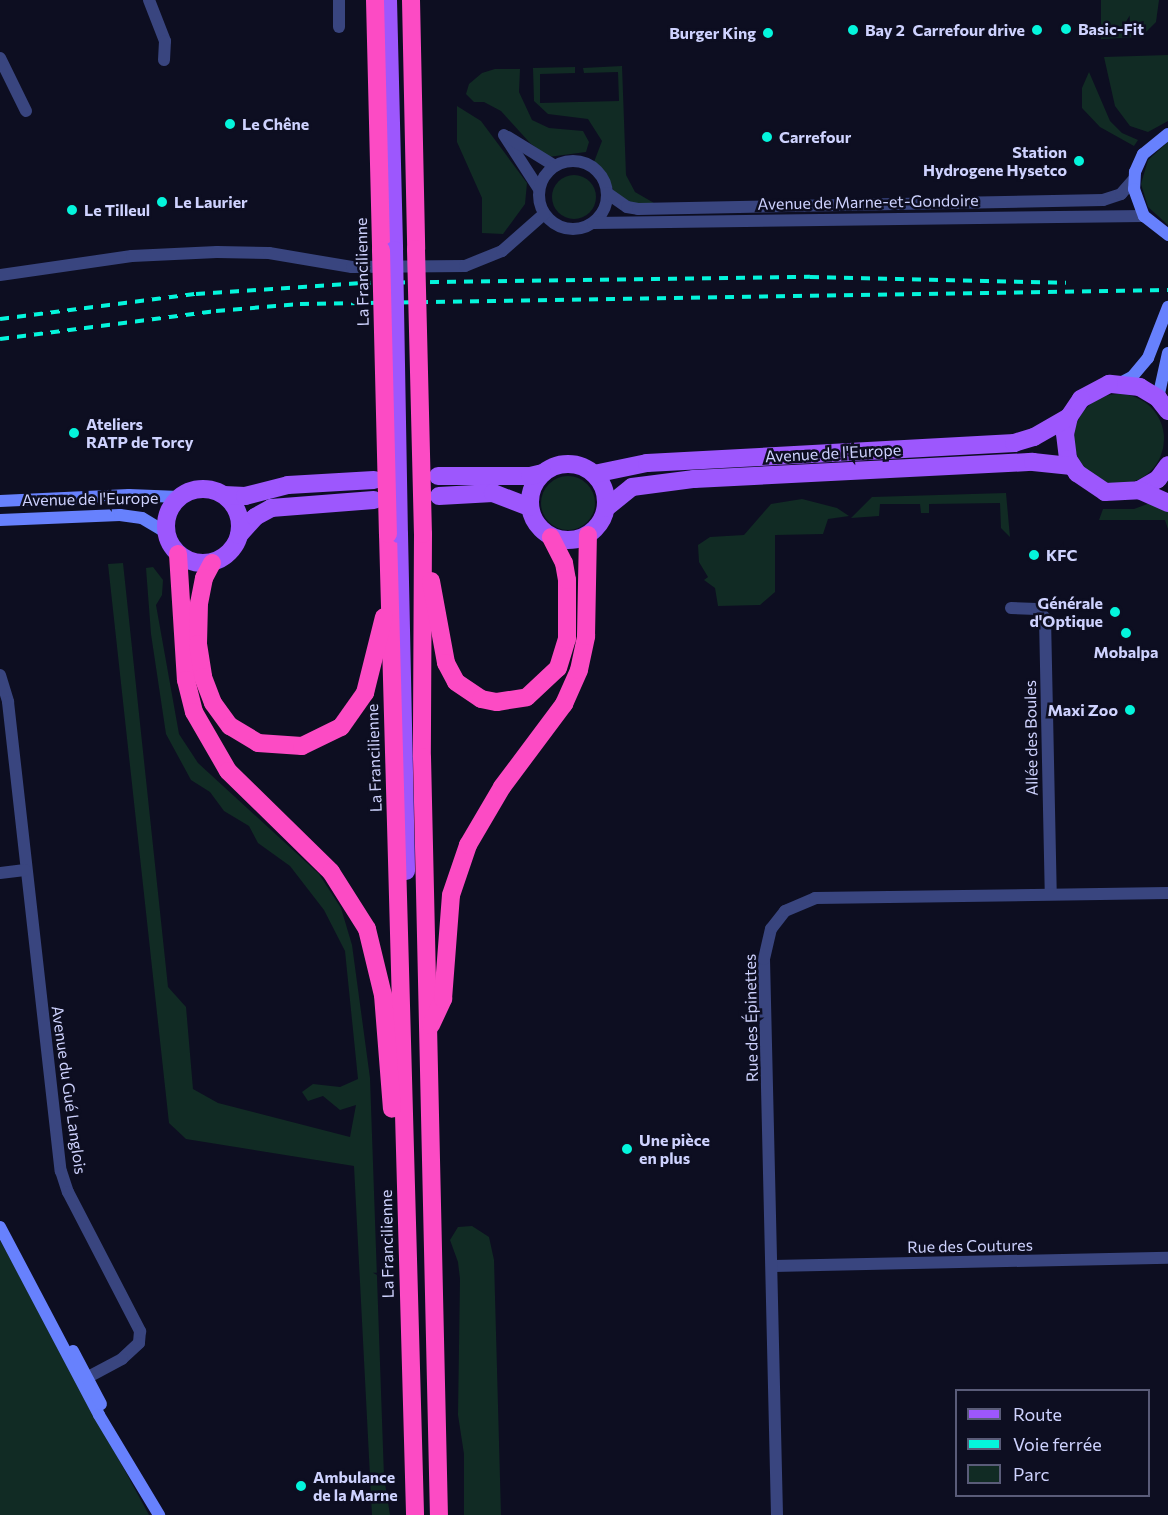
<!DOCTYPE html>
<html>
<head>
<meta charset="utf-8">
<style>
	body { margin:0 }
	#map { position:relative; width:1168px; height:1515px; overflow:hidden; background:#0d0e21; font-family:Commissioner,sans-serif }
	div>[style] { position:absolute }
	.green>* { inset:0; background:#112b24 }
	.round { border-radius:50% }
	.street>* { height:12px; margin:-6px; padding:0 6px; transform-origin:6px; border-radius:6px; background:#39457f }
	.street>.ring { margin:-6px; padding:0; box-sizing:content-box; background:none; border:12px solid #39457f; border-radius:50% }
	.secondary>* { height:12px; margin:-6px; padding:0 6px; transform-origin:6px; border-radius:6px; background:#6781fd }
	.primary>* { height:18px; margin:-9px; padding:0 9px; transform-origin:9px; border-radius:9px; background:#9d57fd }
	.primary>.ring { margin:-9px; padding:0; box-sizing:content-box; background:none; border:18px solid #9d57fd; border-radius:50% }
	.highway>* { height:18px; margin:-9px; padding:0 9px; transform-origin:9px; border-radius:9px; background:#fc4bc4 }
	.rail>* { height:4px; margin-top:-2px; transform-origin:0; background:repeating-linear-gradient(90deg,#04f5dc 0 9px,transparent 0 17px) }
	.primary-bridge>* { height:18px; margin:-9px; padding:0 9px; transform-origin:9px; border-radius:9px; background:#9d57fd }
	.highway-bridge>* { height:18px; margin:-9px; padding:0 9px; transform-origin:9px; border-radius:9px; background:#fc4bc4 }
	.dots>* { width:16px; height:16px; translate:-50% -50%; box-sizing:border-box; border:3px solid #0d0e21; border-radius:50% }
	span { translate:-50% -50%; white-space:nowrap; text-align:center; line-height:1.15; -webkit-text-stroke:5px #0d0e21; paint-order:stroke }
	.poi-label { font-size:16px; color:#ced2fe; font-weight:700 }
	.left { translate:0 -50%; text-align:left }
	.right { translate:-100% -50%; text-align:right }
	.street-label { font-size:16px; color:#ced2fe }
	.legend { position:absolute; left:955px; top:1389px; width:195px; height:108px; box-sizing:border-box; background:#0d0e21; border:2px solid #5a5c79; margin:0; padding:8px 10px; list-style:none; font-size:18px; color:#ced2fe }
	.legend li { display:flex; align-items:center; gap:12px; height:30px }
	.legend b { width:30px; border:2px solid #5a5c79 }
</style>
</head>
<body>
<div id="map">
	<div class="green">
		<div style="clip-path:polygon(1101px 0,1159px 0,1156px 22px,1141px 37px,1101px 39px)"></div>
		<div style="clip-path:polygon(1168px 55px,1168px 121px,1148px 132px,1130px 126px,1115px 106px,1104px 57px)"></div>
		<div style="clip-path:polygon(622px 66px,626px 175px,635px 192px,654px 203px,632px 203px,614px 192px,607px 175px,594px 162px,602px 141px,588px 119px,548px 114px,534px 101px,533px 68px,575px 67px,575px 73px,540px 74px,540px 103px,619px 101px,618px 72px,584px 73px,583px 68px)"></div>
		<div style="clip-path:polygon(495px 69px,520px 69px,519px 92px,532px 120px,549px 128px,583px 131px,589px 142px,586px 152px,548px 157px,530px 143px,501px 111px,484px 102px,474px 102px,466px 94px,469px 84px,482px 73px)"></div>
		<div style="clip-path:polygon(1089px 72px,1110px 121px,1122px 133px,1138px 140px,1134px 146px,1100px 127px,1082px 108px,1082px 88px)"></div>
		<div style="clip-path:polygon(457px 106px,481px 121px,527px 183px,525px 204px,503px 234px,482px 233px,482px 198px,457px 142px)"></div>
		<div style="clip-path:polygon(1168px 142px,1168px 225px,1148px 207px,1141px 184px,1148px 160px)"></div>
		<div class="round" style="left:552px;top:175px;width:44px;height:44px"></div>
		<div class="round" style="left:1074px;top:394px;width:90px;height:90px"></div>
		<div class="round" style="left:541px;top:476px;width:54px;height:54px"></div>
		<div style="clip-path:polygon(1006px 493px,1010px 537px,1001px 528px,1000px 503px,929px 504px,929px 513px,921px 513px,920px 504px,880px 504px,879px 516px,851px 518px,872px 497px)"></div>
		<div style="clip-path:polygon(802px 499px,837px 508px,849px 516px,828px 519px,823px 534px,775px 535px,775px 592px,760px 605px,718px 606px,715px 588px,704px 580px,708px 577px,699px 562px,698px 545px,710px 537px,744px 535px,771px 504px)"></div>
		<div style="clip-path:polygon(1150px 503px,1168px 508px,1168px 529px,1165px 520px,1099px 520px,1103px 509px,1134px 509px)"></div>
		<div style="clip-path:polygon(123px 563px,168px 987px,186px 1007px,193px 1089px,218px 1103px,350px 1137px,356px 1105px,340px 1110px,323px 1096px,308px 1101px,302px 1092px,313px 1084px,340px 1087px,358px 1079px,345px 951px,324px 910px,290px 866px,258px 843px,249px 826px,224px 811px,210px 792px,191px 780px,166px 734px,151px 634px,146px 568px,153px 567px,163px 580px,162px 595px,156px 605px,179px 734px,198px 763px,319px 874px,341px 908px,352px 945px,370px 1078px,384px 1477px,390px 1515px,372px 1515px,354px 1166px,186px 1139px,169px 1123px,108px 564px)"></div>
		<div style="clip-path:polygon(472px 1226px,489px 1237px,494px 1260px,501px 1515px,464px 1515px,464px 1454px,458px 1415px,460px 1279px,458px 1262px,450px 1240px,458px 1227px)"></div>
		<div style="clip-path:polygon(0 1240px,149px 1515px,0 1515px)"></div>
	</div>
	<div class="street">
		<div style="left:149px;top:0;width:44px;rotate:68.7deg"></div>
		<div style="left:165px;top:41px;width:19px;rotate:93deg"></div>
		<div style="left:339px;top:0;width:27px;rotate:90deg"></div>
		<div style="left:0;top:58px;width:59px;rotate:63.9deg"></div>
		<div style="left:504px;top:135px;width:64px;rotate:57.1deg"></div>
		<div style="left:508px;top:137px;width:55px;rotate:31.7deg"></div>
		<div class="ring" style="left:539px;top:161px;width:56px;height:56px"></div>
		<div style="left:607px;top:193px;width:24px;rotate:35deg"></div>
		<div style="left:627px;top:207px;width:11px;rotate:10deg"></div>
		<div style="left:638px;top:209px;width:465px;rotate:-1.1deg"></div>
		<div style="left:1103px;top:200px;width:19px;rotate:-18deg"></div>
		<div style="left:1121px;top:194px;width:20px;rotate:-49deg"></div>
		<div style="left:593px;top:223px;width:551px;rotate:-0.73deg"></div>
		<div style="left:0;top:275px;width:133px;rotate:-8.2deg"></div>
		<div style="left:132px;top:256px;width:85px;rotate:-2.7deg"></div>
		<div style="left:217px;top:252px;width:52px;rotate:1.1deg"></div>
		<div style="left:269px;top:253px;width:84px;rotate:9.6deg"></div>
		<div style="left:352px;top:267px;width:113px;rotate:-0.5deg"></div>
		<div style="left:465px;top:266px;width:40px;rotate:-22deg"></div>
		<div style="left:502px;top:251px;width:56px;rotate:-41.4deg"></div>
		<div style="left:1011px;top:608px;width:26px;rotate:2deg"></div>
		<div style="left:1037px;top:609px;width:12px;rotate:48deg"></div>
		<div style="left:1045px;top:618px;width:276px;rotate:88.8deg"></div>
		<div style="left:0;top:675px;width:28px;rotate:73deg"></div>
		<div style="left:8px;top:702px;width:472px;rotate:83.6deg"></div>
		<div style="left:61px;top:1171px;width:22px;rotate:72deg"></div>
		<div style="left:68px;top:1192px;width:157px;rotate:62.6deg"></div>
		<div style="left:140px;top:1331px;width:12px;rotate:95deg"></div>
		<div style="left:139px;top:1343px;width:23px;rotate:137deg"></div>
		<div style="left:122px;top:1359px;width:38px;rotate:152deg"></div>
		<div style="left:0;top:873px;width:25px;rotate:-7deg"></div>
		<div style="left:773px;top:1266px;width:395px;rotate:-1.2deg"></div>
		<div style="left:777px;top:1515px;width:556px;rotate:-91.34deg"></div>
		<div style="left:764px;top:959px;width:31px;rotate:-77deg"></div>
		<div style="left:771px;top:929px;width:23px;rotate:-52deg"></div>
		<div style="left:785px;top:911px;width:33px;rotate:-23deg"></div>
		<div style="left:815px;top:898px;width:353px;rotate:-0.8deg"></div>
	</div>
	<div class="secondary">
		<div style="left:1168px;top:134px;width:32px;rotate:141deg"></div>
		<div style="left:1143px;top:154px;width:20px;rotate:114deg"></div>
		<div style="left:1135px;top:172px;width:17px;rotate:93deg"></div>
		<div style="left:1134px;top:189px;width:29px;rotate:70deg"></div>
		<div style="left:1144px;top:216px;width:31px;rotate:38deg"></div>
		<div style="left:1120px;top:383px;width:13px;rotate:-27deg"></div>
		<div style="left:1132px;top:377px;width:25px;rotate:-50deg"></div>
		<div style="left:1148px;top:358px;width:55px;rotate:-68.6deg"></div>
		<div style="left:1158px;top:398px;width:46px;rotate:-77.5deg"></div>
		<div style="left:0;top:501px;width:129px;rotate:-2.7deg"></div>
		<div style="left:129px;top:495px;width:50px;rotate:2.3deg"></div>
		<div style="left:0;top:520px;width:120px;rotate:-2.4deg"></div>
		<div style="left:120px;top:515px;width:22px;rotate:8deg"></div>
		<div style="left:142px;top:518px;width:27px;rotate:31deg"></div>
		<div style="left:0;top:1227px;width:212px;rotate:62.2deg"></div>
		<div style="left:99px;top:1415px;width:117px;rotate:59deg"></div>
		<div style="left:73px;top:1351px;width:60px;rotate:62.2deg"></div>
	</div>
	<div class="primary">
		<div style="left:388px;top:0;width:250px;rotate:88.6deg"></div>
		<div style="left:1168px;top:411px;width:16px;rotate:-128deg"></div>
		<div style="left:1158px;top:398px;width:21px;rotate:-149deg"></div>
		<div style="left:1140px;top:387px;width:31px;rotate:-174deg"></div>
		<div style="left:1109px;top:384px;width:32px;rotate:152deg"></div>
		<div style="left:1081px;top:399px;width:22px;rotate:124deg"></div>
		<div style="left:1069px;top:417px;width:17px;rotate:103deg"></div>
		<div style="left:1065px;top:434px;width:25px;rotate:83deg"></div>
		<div style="left:1068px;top:459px;width:17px;rotate:57deg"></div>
		<div style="left:1077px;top:473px;width:34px;rotate:34deg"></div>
		<div style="left:1105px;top:492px;width:34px;rotate:-3deg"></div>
		<div style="left:1139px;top:490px;width:22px;rotate:-30deg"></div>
		<div style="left:1158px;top:479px;width:17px;rotate:-54deg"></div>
		<div class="ring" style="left:530px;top:464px;width:58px;height:58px"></div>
		<div style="left:594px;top:474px;width:54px;rotate:-11.7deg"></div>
		<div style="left:647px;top:463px;width:368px;rotate:-3.1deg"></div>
		<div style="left:1014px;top:443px;width:21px;rotate:-17deg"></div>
		<div style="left:1034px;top:437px;width:40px;rotate:-29.7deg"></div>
		<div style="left:438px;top:476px;width:92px"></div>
		<div style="left:530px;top:476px;width:13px;rotate:-13deg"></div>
		<div class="ring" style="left:166px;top:489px;width:56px;height:56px"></div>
		<div style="left:1139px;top:490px;width:32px;rotate:24deg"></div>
		<div style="left:224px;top:495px;width:21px;rotate:3deg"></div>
		<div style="left:245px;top:496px;width:44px;rotate:-14.3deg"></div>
		<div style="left:288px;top:485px;width:86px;rotate:-3.3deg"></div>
		<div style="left:439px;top:496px;width:54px;rotate:-3.2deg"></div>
		<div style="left:493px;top:493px;width:39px;rotate:21deg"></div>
		<div style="left:606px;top:508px;width:33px;rotate:-39deg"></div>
		<div style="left:632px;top:487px;width:63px;rotate:-7.4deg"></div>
		<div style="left:694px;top:479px;width:339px;rotate:-2.9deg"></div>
		<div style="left:1033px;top:462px;width:39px;rotate:6deg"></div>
		<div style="left:399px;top:534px;width:337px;rotate:88.8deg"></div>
		<div style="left:239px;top:535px;width:24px;rotate:-48deg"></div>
		<div style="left:255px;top:517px;width:18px;rotate:-29deg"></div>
		<div style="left:271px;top:508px;width:103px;rotate:-4.4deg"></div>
	</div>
	<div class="highway">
		<div style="left:375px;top:0;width:250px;rotate:88.6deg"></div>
		<div style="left:411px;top:0;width:249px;rotate:88.8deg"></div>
		<div style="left:388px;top:534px;width:981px;rotate:88.42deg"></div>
		<div style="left:423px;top:534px;width:223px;rotate:90.3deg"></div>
		<div style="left:422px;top:757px;width:758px;rotate:88.72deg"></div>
		<div style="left:178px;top:554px;width:126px;rotate:86.4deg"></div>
		<div style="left:186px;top:680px;width:33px;rotate:76deg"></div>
		<div style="left:194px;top:712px;width:68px;rotate:60deg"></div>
		<div style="left:228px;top:771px;width:144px;rotate:44.4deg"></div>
		<div style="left:331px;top:872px;width:67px;rotate:57.7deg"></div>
		<div style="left:367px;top:929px;width:68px;rotate:76.4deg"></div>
		<div style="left:383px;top:995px;width:114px;rotate:85.5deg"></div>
		<div style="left:212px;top:563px;width:17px;rotate:118deg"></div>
		<div style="left:204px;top:578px;width:25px;rotate:101deg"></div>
		<div style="left:199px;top:603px;width:41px;rotate:91.4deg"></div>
		<div style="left:198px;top:644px;width:33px;rotate:81deg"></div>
		<div style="left:203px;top:677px;width:28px;rotate:69deg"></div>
		<div style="left:213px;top:703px;width:29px;rotate:54deg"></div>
		<div style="left:230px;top:726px;width:33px;rotate:31deg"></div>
		<div style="left:258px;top:743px;width:44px;rotate:3.9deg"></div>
		<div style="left:302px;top:746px;width:43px;rotate:-26deg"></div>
		<div style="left:341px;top:727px;width:42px;rotate:-54.8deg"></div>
		<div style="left:365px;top:693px;width:78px;rotate:-76deg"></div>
		<div style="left:431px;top:581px;width:83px;rotate:79.6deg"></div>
		<div style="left:446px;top:663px;width:21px;rotate:62deg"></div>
		<div style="left:456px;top:682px;width:30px;rotate:34deg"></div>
		<div style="left:481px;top:699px;width:16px;rotate:11deg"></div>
		<div style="left:497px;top:702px;width:30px;rotate:-9deg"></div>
		<div style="left:527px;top:697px;width:42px;rotate:-43.1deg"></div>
		<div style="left:558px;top:668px;width:30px;rotate:-73deg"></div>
		<div style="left:567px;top:639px;width:59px;rotate:-90deg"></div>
		<div style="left:567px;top:580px;width:17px;rotate:-100deg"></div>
		<div style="left:564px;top:563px;width:29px;rotate:-117deg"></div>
		<div style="left:431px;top:1025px;width:29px;rotate:-65deg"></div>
		<div style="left:443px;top:999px;width:104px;rotate:-85.6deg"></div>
		<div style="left:451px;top:895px;width:53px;rotate:-71.2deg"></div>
		<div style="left:468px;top:845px;width:67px;rotate:-59.6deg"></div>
		<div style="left:502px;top:787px;width:104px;rotate:-53.2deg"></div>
		<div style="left:564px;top:704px;width:37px;rotate:-66deg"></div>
		<div style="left:579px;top:670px;width:35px;rotate:-78deg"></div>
		<div style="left:586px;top:636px;width:101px;rotate:-88.9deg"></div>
	</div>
	<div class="rail">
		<div style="left:0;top:319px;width:198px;rotate:-7.3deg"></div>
		<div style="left:196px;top:294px;width:166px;rotate:-3.8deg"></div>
		<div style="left:362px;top:283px;width:448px;rotate:-0.8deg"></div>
		<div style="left:810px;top:277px;width:256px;rotate:1.3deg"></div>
		<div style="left:0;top:339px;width:218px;rotate:-7.4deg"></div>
		<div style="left:216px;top:311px;width:84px;rotate:-4.8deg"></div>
		<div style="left:300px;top:304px;width:868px;rotate:-0.92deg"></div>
	</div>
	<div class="primary-bridge">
		<div style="left:394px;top:250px;width:284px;rotate:89deg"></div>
	</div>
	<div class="highway-bridge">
		<div style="left:416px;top:249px;width:285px;rotate:88.6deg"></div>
		<div style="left:381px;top:250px;width:284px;rotate:88.6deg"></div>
	</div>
	<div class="dots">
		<div style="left:1066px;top:29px;background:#04f5dc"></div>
		<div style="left:853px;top:30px;background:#04f5dc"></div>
		<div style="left:1037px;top:30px;background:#04f5dc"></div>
		<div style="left:768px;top:33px;background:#04f5dc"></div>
		<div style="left:230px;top:124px;background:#04f5dc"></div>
		<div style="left:767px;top:137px;background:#04f5dc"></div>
		<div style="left:1079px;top:161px;background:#04f5dc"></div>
		<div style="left:162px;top:202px;background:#04f5dc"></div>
		<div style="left:72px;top:210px;background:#04f5dc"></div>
		<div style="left:74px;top:433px;background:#04f5dc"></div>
		<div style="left:1034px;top:555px;background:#04f5dc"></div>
		<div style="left:1115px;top:612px;background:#04f5dc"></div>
		<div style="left:1126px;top:633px;background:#04f5dc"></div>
		<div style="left:1130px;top:710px;background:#04f5dc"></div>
		<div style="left:627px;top:1149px;background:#04f5dc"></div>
		<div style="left:301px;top:1486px;background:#04f5dc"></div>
	</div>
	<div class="poi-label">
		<span class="left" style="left:1078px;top:29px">Basic-Fit</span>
		<span class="left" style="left:865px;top:30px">Bay 2</span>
		<span class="right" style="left:1025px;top:30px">Carrefour drive</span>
		<span class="right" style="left:756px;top:33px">Burger King</span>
		<span class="left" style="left:242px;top:124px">Le Chêne</span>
		<span class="left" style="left:779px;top:137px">Carrefour</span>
		<span class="right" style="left:1067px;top:161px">Station<br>Hydrogene Hysetco</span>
		<span class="left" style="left:174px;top:202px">Le Laurier</span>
		<span class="left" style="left:84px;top:210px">Le Tilleul</span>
		<span class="left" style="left:86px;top:433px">Ateliers<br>RATP de Torcy</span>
		<span class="left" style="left:1046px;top:555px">KFC</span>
		<span class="right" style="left:1103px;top:612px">Générale<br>d'Optique</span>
		<span style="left:1126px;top:652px">Mobalpa</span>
		<span class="right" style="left:1118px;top:710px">Maxi Zoo</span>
		<span class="left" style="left:639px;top:1149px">Une pièce<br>en plus</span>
		<span class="left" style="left:313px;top:1486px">Ambulance<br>de la Marne</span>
	</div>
	<div class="street-label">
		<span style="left:868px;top:202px;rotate:-1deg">Avenue de Marne-et-Gondoire</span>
		<span style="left:362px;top:272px;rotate:-91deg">La Francilienne</span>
		<span style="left:833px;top:453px;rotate:-3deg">Avenue de l'Europe</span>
		<span style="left:90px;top:499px;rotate:-1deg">Avenue de l'Europe</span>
		<span style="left:1031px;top:738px;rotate:-91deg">Allée des Boules</span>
		<span style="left:374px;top:758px;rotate:-92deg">La Francilienne</span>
		<span style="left:751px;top:1018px;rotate:-91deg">Rue des Épinettes</span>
		<span style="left:69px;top:1090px;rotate:82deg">Avenue du Gué Langlois</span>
		<span style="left:387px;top:1244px;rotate:-91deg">La Francilienne</span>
		<span style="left:970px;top:1246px;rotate:-1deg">Rue des Coutures</span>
	</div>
	<ul class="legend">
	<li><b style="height:8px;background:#9d57fd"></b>Route</li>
	<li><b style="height:8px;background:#04f5dc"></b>Voie ferrée</li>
	<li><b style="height:16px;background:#112b24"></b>Parc</li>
	</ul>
</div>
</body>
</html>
